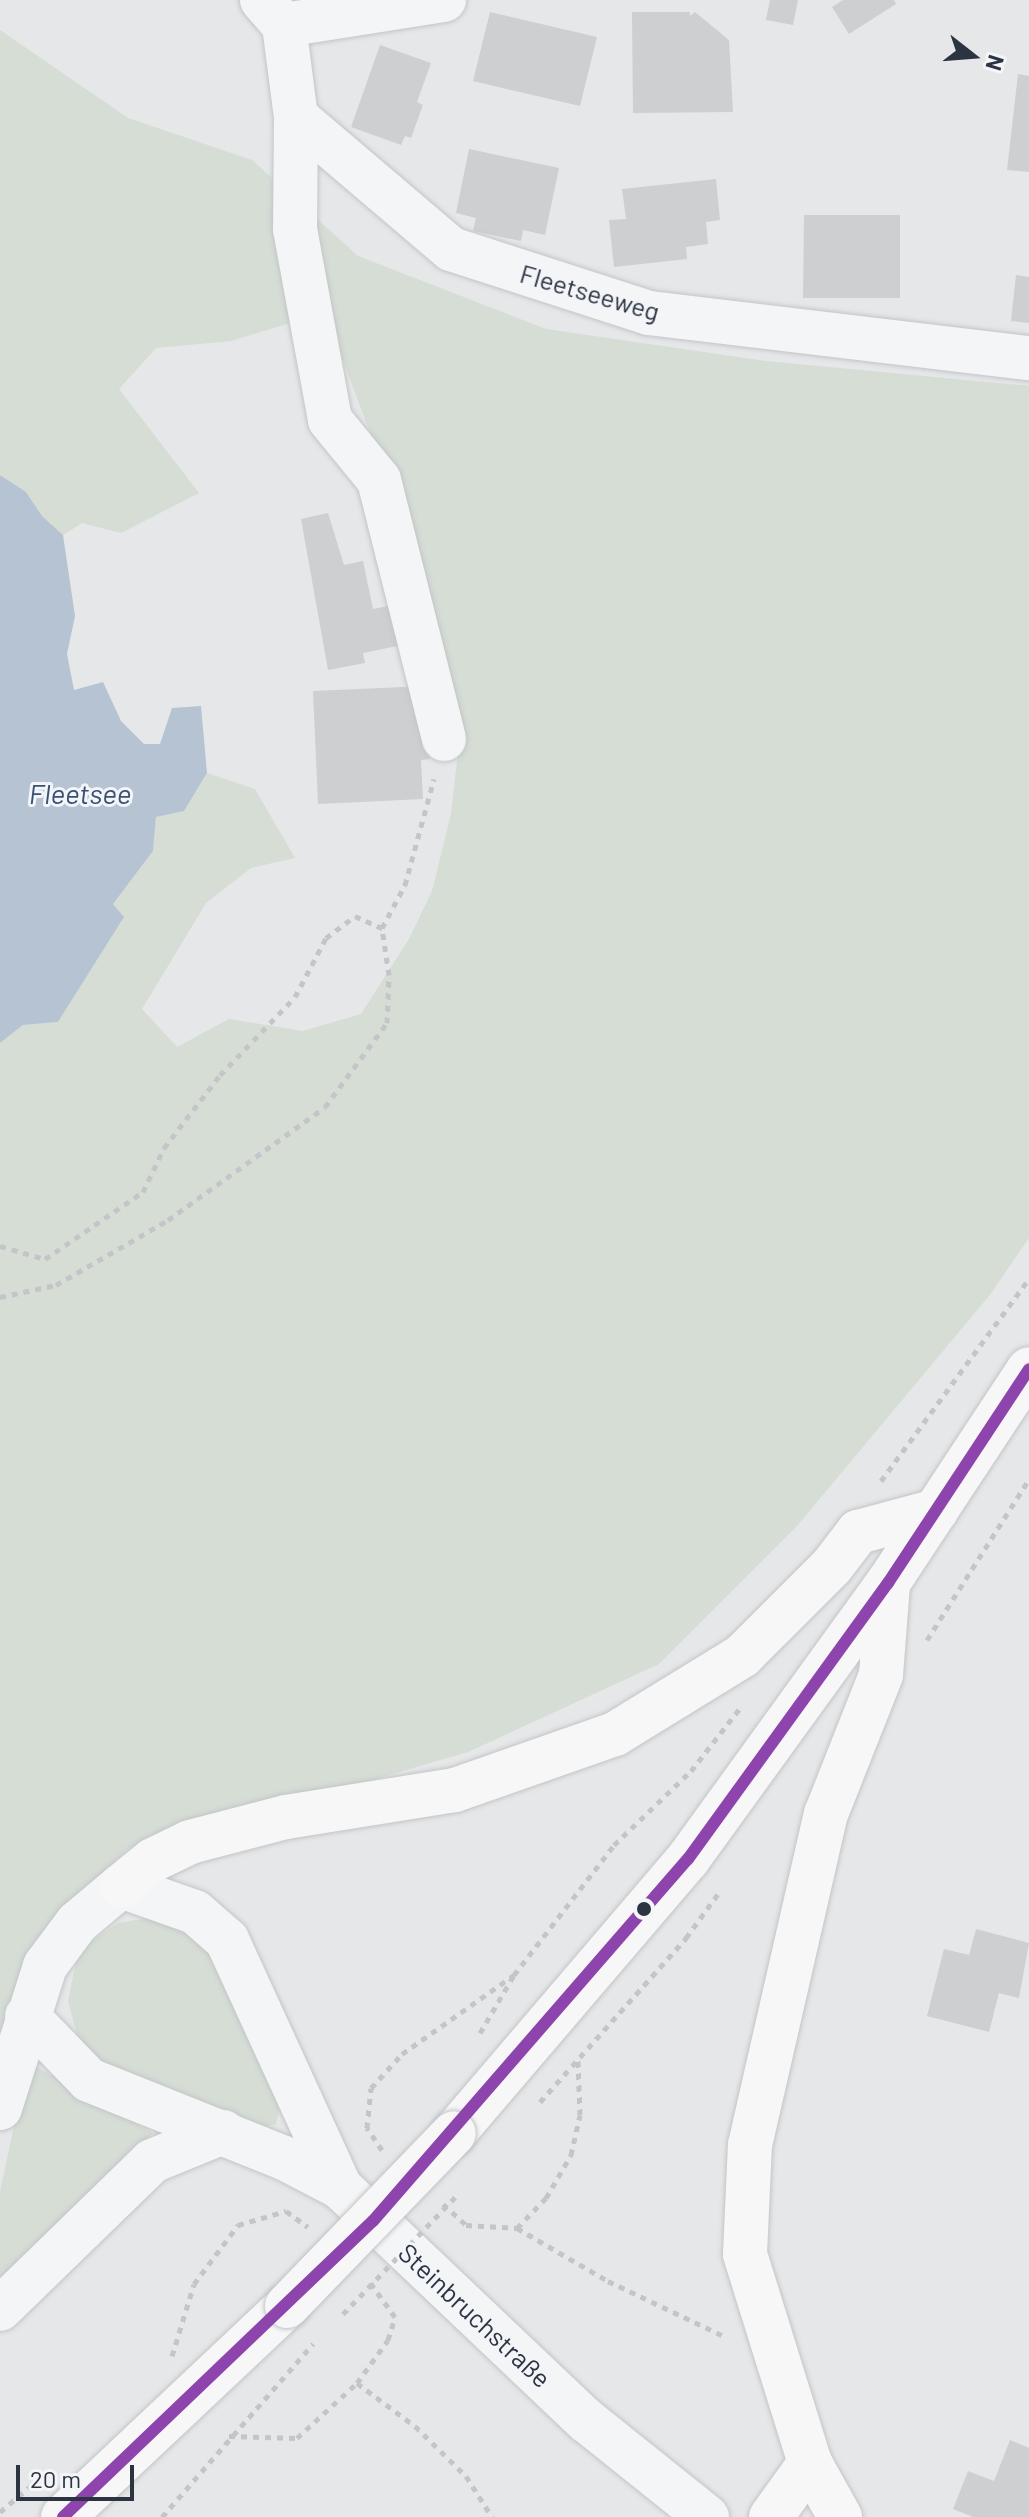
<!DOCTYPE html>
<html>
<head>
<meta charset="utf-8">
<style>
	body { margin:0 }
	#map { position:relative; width:1029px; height:2517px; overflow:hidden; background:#e5e7e9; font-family:Barlow,sans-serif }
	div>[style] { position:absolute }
	.green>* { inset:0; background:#d5ddd5 }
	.water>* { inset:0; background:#b5c3d2 }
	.building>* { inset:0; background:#cdcfd1 }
	.path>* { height:5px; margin-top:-2.5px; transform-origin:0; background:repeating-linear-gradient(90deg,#c4c5c9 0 6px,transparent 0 12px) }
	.roads { filter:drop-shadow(0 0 2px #c3c5c7) drop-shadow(0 0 2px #c3c5c7) }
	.minor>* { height:44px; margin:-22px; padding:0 22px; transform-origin:22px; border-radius:22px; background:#f4f5f6 }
	.major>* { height:44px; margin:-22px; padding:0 22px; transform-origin:22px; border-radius:22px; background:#f7f7f8 }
	.path-bridge>* { height:5px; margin-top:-2.5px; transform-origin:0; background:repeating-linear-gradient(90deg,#c4c5c9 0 6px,transparent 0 12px) }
	.bridges { filter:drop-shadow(0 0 2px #c1c4c7) drop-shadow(0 0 2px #c1c4c7) }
	.major-bridge>* { height:44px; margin:-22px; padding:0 22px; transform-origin:22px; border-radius:22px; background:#f7f7f8 }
	.bus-1>* { height:12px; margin:-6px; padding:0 6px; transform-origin:6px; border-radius:6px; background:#8e44ad }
	.dots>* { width:22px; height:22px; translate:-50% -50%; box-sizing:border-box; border:4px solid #f3f5f8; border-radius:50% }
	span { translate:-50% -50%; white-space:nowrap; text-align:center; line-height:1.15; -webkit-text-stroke:6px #f3f5f8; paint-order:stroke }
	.street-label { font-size:26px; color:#2c3442 }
	.water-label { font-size:28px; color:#385174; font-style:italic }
	.north { position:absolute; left:933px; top:16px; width:80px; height:80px; -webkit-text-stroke:6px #f3f5f8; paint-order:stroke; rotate:107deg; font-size:22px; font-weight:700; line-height:32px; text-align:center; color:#2c3442 }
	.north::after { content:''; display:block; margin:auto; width:28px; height:36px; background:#2c3442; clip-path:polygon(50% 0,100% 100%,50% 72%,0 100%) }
	.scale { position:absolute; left:16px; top:2465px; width:118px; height:36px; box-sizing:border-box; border:4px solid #2c3442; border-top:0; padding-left:10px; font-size:24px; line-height:28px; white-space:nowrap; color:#2c3442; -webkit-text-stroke:6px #f3f5f8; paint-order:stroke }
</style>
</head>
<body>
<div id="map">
	<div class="green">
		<div style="clip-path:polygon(0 30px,128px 118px,252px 160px,358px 256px,546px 329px,766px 361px,1029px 386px,1029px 1238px,989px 1296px,797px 1526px,659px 1664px,468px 1752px,279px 1807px,197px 1821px,127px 1849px,46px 1937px,0 2048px,0 1043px,23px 1025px,58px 1022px,124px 917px,113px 904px,153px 851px,156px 817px,184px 811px,207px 773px,255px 789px,295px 858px,251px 868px,206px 903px,142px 1009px,177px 1047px,229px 1019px,303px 1031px,361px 1014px,409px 939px,432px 891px,451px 814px,461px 726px,395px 500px,325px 312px,231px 341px,156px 348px,119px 389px,199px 493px,121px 533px,82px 523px,63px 535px,42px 516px,26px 492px,0 475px)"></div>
		<div style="clip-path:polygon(155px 1917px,205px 1940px,280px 2107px,276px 2124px,262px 2128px,106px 2068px,78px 2039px,68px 2001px,76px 1962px,87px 1945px,118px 1923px)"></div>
		<div style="clip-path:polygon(33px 2065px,153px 2133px,0 2286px,0 2192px,24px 2079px)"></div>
	</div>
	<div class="water">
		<div style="clip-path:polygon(0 475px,26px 492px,42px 516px,63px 535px,75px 616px,67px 654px,74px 690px,103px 682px,121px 721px,144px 744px,160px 744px,172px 708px,201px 706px,207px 773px,184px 811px,156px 817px,153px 851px,113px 904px,124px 917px,58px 1022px,23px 1025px,0 1043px)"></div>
	</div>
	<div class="building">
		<div style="clip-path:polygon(770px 0,798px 0,793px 25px,766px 20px)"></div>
		<div style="clip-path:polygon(843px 0,894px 0,896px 4px,849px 34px,832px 7px)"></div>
		<div style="clip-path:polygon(490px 12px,597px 37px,580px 106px,473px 81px)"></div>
		<div style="clip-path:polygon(632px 12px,690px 12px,690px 16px,695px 12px,729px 40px,733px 112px,633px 113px)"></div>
		<div style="clip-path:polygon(380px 45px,431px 63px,417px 102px,423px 105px,411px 138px,405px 136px,401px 145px,351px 127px)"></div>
		<div style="clip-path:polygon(1018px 74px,1029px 76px,1029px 172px,1007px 170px)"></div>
		<div style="clip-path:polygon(469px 149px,559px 168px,545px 235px,523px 230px,521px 241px,473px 231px,476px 218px,456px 213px)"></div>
		<div style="clip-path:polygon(716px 179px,720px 220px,706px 222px,708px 244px,686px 247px,687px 259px,614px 267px,609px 220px,626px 219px,622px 189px)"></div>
		<div style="clip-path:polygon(804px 215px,900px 215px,900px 298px,803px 298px)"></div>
		<div style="clip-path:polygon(1016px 275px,1029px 277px,1029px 323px,1011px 321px)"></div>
		<div style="clip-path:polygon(328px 513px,344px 565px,363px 561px,373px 609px,399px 604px,407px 644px,363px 653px,365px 663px,328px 670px,301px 519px)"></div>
		<div style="clip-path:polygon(427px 686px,430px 759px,421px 760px,423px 799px,318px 804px,313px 691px)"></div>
		<div style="clip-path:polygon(976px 1929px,1029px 1943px,1019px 1998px,999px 1993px,989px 2032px,927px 2016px,944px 1949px,969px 1955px)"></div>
		<div style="clip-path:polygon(1010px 2440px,1029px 2448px,1029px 2517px,973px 2517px,953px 2509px,968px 2471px,994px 2481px)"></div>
	</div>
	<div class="path">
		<div style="left:0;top:1246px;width:47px;rotate:16.1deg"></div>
		<div style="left:45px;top:1259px;width:119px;rotate:-34.4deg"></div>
		<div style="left:143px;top:1192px;width:49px;rotate:-64.5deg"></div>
		<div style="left:164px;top:1148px;width:92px;rotate:-52.5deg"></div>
		<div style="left:220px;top:1075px;width:108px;rotate:-46.1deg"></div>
		<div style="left:295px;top:997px;width:67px;rotate:-62.3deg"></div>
		<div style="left:326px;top:938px;width:36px;rotate:-37deg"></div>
		<div style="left:355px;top:916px;width:30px;rotate:24deg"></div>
		<div style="left:0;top:1297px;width:57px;rotate:-12.1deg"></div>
		<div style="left:56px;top:1285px;width:129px;rotate:-30.1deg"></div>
		<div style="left:168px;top:1220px;width:193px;rotate:-35.7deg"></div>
		<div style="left:325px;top:1107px;width:104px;rotate:-53.6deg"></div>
		<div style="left:387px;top:1023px;width:48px;rotate:-87.6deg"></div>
		<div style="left:389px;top:975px;width:48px;rotate:-98.5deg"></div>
		<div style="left:382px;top:928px;width:49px;rotate:-61.9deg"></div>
		<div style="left:405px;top:885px;width:110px;rotate:-74.7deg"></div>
		<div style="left:881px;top:1481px;width:250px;rotate:-53.8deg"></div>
		<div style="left:927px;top:1640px;width:191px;rotate:-57.6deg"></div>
		<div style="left:480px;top:2033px;width:67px;rotate:-59.6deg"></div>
		<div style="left:514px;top:1975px;width:164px;rotate:-52.4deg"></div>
		<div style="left:614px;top:1845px;width:107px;rotate:-43.9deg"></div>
		<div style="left:691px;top:1771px;width:80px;rotate:-52.1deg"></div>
		<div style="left:540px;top:2102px;width:220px;rotate:-48.3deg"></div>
		<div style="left:686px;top:1938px;width:54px;rotate:-54deg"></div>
		<div style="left:382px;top:2150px;width:27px;rotate:-124deg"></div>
		<div style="left:367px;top:2128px;width:40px;rotate:-84.3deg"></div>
		<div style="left:371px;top:2088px;width:46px;rotate:-47.6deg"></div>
		<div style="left:402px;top:2054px;width:137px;rotate:-35.2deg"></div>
		<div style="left:443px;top:2204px;width:31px;rotate:42deg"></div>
		<div style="left:466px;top:2225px;width:51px;rotate:3.4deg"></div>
		<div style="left:517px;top:2228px;width:105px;rotate:30.2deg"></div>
		<div style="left:608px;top:2281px;width:131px;rotate:25.4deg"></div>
		<div style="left:517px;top:2228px;width:42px;rotate:-46deg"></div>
		<div style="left:546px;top:2198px;width:50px;rotate:-59.8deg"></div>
		<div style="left:571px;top:2155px;width:41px;rotate:-77.3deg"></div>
		<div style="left:580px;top:2115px;width:55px;rotate:-92.1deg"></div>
		<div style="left:172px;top:2356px;width:75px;rotate:-73deg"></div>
		<div style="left:194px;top:2284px;width:74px;rotate:-53.3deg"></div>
		<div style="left:238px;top:2225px;width:50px;rotate:-16.3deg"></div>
		<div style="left:286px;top:2211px;width:27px;rotate:36deg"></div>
		<div style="left:357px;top:2383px;width:72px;rotate:36.6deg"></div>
		<div style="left:415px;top:2426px;width:71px;rotate:44.4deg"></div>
		<div style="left:466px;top:2476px;width:49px;rotate:57.6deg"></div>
		<div style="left:229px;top:2436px;width:68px;rotate:1.7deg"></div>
		<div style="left:297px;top:2438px;width:81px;rotate:-42.5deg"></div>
		<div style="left:357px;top:2383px;width:53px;rotate:-54.2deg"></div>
		<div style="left:388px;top:2340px;width:24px;rotate:-73deg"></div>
		<div style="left:395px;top:2317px;width:44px;rotate:-125.8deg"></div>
		<div style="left:0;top:2512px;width:43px;rotate:-40.3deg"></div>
		<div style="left:162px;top:2517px;width:230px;rotate:-48.9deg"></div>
	</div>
	<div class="roads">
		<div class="minor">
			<div style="left:262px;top:0;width:33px;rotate:49deg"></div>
			<div style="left:284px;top:25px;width:93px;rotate:82.6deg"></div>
			<div style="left:296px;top:117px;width:112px;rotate:90.5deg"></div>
			<div style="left:295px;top:229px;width:194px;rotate:79.6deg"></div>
			<div style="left:330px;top:420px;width:77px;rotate:50.8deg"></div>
			<div style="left:379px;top:480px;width:267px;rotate:75.9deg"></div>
			<div style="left:284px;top:25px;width:162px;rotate:-8.9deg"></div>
			<div style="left:296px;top:117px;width:204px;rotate:40.4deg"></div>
			<div style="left:451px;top:249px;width:208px;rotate:17.9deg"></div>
			<div style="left:649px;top:313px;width:383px;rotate:6.8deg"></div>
			<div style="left:27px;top:2016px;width:89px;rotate:45.9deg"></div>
			<div style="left:89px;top:2080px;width:210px;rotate:21.8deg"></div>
			<div style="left:284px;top:2158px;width:63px;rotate:27.4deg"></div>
			<div style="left:340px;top:2187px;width:340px;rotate:43.5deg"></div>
			<div style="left:587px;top:2421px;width:154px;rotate:38.7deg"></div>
			<div style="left:0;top:2108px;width:149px;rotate:-72.4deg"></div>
			<div style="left:45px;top:1966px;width:54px;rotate:-53.3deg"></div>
			<div style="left:77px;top:1923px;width:57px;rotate:-40.1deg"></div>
			<div style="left:121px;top:1886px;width:78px;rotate:19.4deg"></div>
			<div style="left:195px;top:1912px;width:43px;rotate:41.2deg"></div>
			<div style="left:227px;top:1940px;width:272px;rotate:65.4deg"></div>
			<div style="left:0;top:2309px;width:212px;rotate:-44.2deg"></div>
			<div style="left:152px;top:2161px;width:77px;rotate:-22.2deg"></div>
		</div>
		<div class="major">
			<div style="left:121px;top:1886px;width:41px;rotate:-39.1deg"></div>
			<div style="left:153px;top:1860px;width:41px;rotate:-25.9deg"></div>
			<div style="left:190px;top:1842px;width:99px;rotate:-14.6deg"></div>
			<div style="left:286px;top:1817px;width:171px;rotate:-9.1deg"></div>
			<div style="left:455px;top:1790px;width:170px;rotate:-19.3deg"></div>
			<div style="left:615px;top:1734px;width:149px;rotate:-31.6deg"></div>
			<div style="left:742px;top:1656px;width:127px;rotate:-45deg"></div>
			<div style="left:832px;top:1566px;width:43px;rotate:-52.6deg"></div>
			<div style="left:858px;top:1532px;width:81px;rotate:-15.1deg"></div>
			<div style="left:454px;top:2133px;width:360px;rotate:-49.5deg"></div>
			<div style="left:688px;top:1859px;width:341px;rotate:-54.1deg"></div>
			<div style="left:888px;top:1583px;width:256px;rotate:-56.6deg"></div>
			<div style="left:810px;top:2463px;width:62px;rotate:60.9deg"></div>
			<div style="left:63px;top:2517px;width:308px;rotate:-43.3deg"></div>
			<div style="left:771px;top:2517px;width:67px;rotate:-54.2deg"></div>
			<div style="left:810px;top:2463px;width:219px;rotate:-107.3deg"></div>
			<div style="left:745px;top:2254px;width:109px;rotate:-87.4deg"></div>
			<div style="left:750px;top:2145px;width:340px;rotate:-77.1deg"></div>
			<div style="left:826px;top:1814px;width:149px;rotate:-68.4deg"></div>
			<div style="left:881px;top:1675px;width:92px;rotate:-85.6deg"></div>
		</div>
	</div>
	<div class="path-bridge">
		<div style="left:343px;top:2314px;width:166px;rotate:-46.2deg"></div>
	</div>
	<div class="bridges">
		<div class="major-bridge">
			<div style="left:287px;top:2306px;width:240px;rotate:-46deg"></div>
		</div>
	</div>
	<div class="bus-1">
		<div style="left:63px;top:2517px;width:429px;rotate:-43.7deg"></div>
		<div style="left:373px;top:2221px;width:480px;rotate:-49deg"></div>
		<div style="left:688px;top:1859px;width:341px;rotate:-54.1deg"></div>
		<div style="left:888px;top:1583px;width:256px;rotate:-56.6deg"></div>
	</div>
	<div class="dots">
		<div style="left:644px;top:1909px;background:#2c3442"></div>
	</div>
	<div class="street-label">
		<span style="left:590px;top:292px;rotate:16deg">Fleetseeweg</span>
		<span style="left:475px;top:2315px;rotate:43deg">Steinbruchstraße</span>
	</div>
	<div class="water-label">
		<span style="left:80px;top:793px">Fleetsee</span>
	</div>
	<div class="north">N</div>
	<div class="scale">20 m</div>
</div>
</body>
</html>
